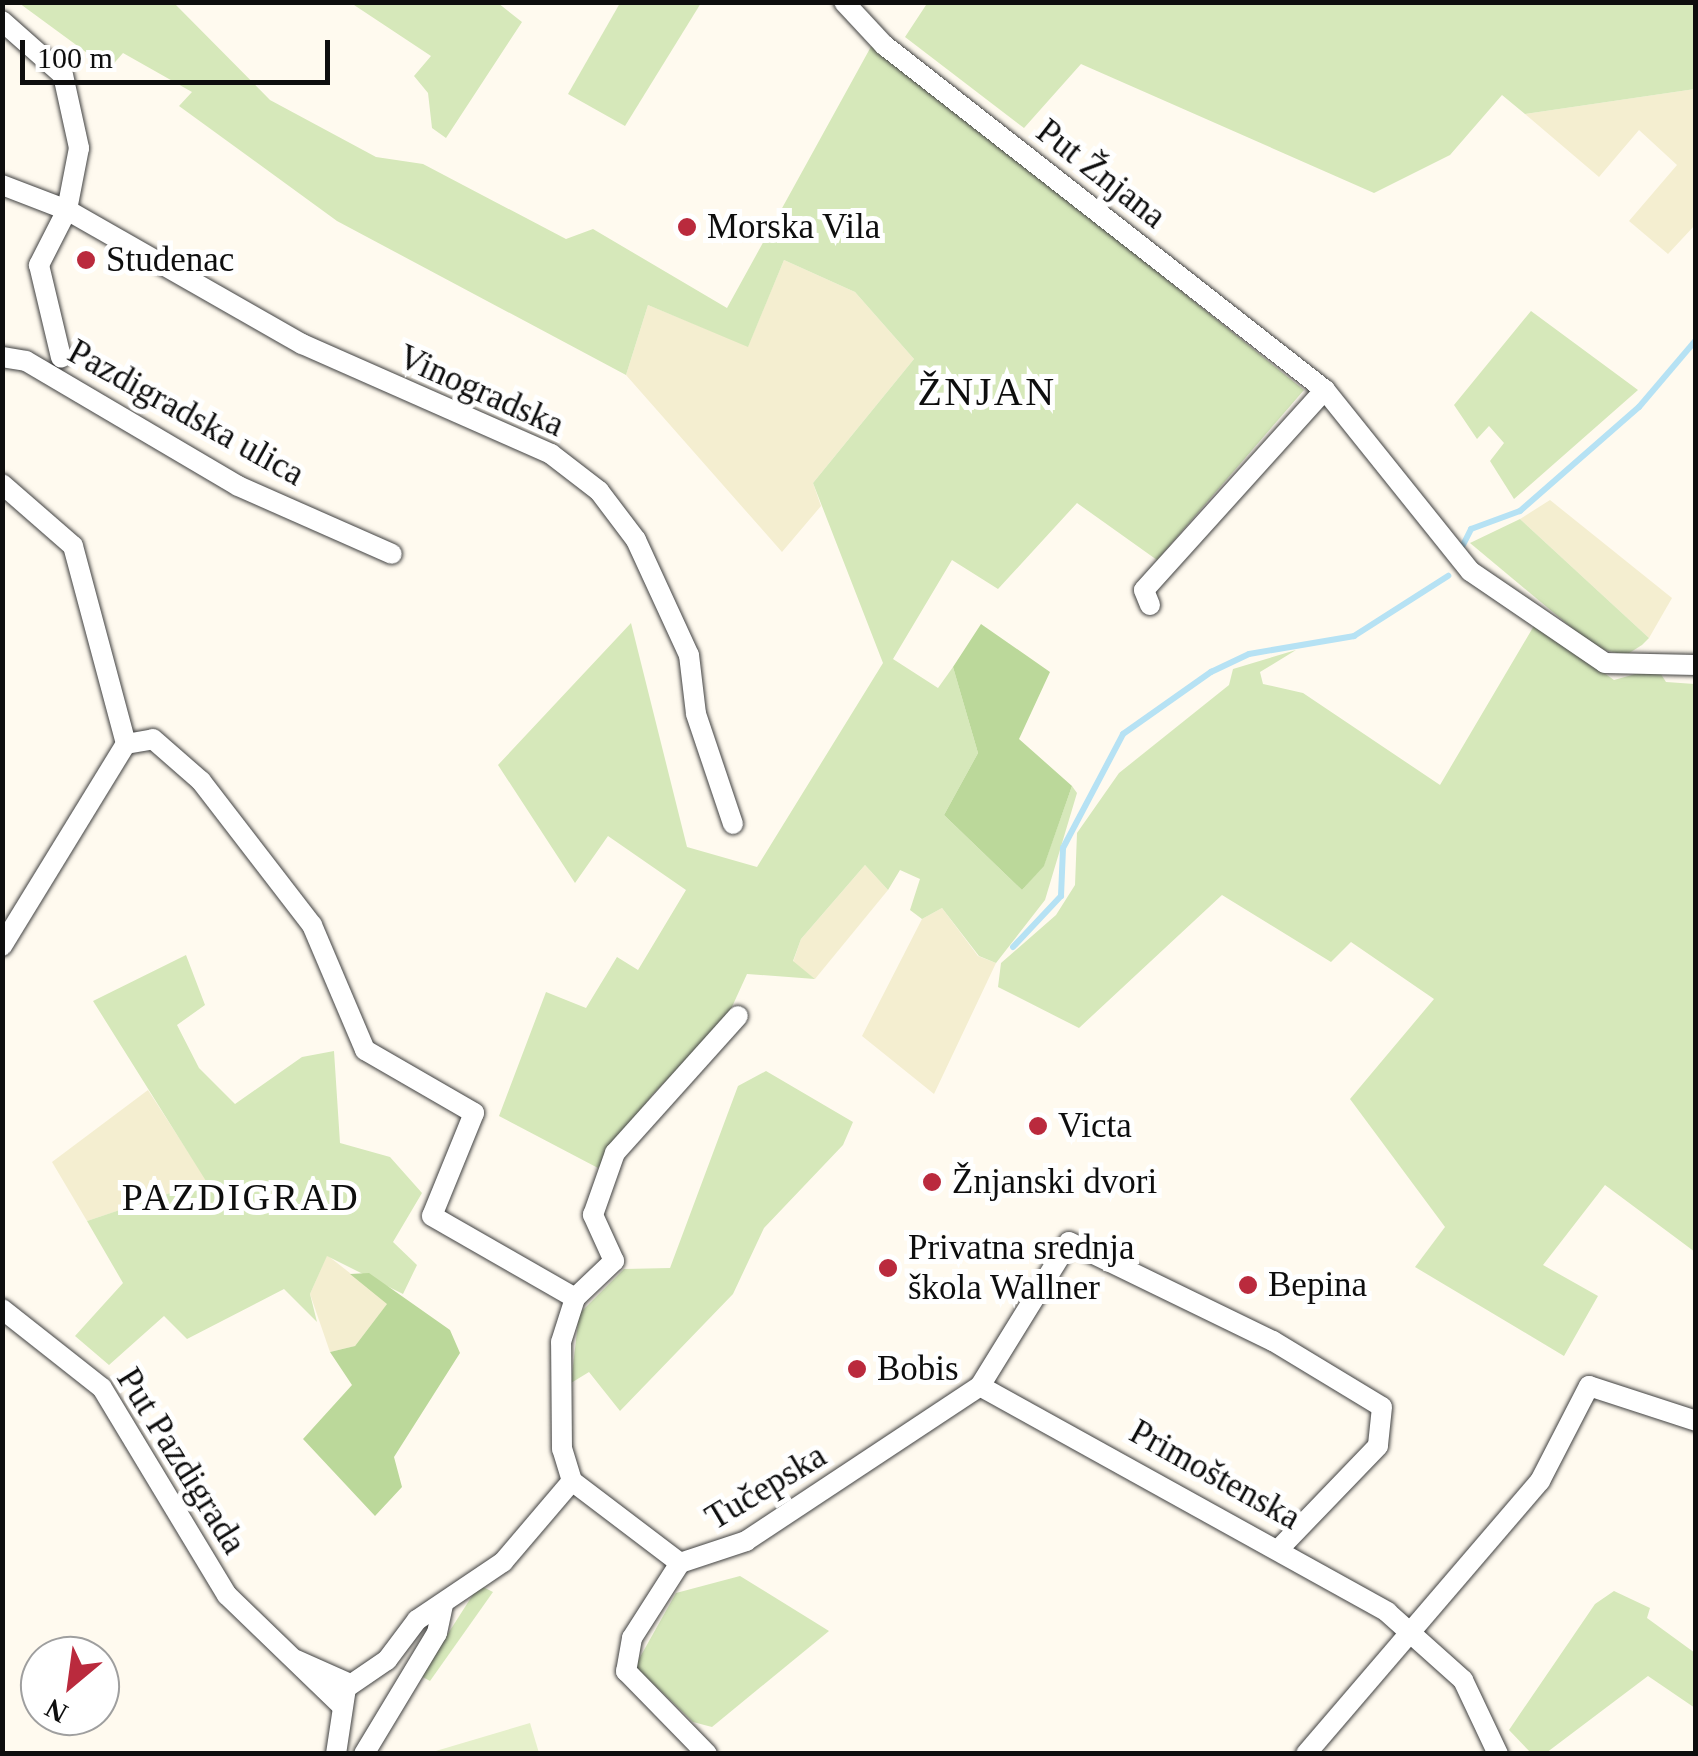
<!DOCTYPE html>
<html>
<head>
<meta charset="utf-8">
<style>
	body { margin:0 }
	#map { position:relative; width:1698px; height:1756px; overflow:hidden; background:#fffaef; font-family:Georgia,serif }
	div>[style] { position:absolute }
	.farmland>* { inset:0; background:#f4eed0 }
	.green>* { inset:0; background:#d6e8ba }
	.forest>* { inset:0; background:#bbd89a }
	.pitch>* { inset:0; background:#e6f0cb }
	.stream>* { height:6px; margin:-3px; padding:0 3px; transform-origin:3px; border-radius:3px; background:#b6e2f4 }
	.roads { filter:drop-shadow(0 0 2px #414141) drop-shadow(0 0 2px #414141) }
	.minor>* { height:20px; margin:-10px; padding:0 10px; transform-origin:10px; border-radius:10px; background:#fff }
	.dots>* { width:28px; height:28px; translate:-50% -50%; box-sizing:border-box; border:5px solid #fff; border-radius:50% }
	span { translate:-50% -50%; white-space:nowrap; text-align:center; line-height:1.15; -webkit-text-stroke:10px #fff; paint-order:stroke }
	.street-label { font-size:35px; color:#0e0e0e }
	.poi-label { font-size:35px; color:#0e0e0e }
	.left { translate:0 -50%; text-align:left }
	.neighbourhood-label { font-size:38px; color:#0e0e0e; letter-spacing:2.5px }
	.quarter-label { font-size:40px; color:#0e0e0e; letter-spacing:2.5px }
	.frame { position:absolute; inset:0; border:5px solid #0e0e0e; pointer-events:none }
	.north { position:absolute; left:20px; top:1636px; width:100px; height:100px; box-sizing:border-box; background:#fff; border:2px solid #9f9f9f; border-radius:50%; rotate:209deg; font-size:28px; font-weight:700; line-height:40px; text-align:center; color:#0e0e0e }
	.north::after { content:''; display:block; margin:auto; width:35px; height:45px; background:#ba2a3d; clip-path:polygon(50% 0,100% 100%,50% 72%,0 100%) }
	.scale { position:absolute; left:20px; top:40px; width:310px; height:45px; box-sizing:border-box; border:5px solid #0e0e0e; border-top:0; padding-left:12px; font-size:30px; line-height:35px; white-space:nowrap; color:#0e0e0e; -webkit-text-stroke:8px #fff; paint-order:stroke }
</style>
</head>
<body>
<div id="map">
	<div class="farmland">
		<div style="clip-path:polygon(1695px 89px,1695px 225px,1668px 254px,1629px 221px,1677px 165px,1639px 130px,1599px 177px,1525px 114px)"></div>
		<div style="clip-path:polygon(784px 260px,855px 292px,914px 359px,813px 483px,821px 506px,782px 552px,626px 375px,648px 305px,748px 346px)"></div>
		<div style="clip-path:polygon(1550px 500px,1672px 598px,1649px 638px,1520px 519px)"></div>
		<div style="clip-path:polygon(865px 865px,888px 890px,815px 979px,793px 962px,801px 939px)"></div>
		<div style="clip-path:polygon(942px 908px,978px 956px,996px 963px,934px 1094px,862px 1036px,922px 919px)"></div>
		<div style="clip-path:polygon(148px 1090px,207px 1181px,87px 1221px,52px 1162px)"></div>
		<div style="clip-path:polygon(327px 1255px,388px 1303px,355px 1346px,330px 1352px,310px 1294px)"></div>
	</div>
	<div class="green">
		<div style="clip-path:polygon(928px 2px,1695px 3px,1695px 89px,1525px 114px,1502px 95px,1450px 155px,1374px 193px,1081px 64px,1024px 128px,905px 37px)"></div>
		<div style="clip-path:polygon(19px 3px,174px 3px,270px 100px,376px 157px,423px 164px,566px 239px,593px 229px,727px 308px,873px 43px,1304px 390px,1157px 560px,1077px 503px,998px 589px,952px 560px,893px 659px,938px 688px,953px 667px,978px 753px,944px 815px,1022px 890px,1044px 865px,1072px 786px,1077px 793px,1045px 900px,996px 963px,979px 956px,942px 908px,922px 919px,910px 910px,920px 879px,900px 870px,888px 890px,865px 865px,801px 939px,793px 961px,815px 979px,747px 974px,726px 1020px,652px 1095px,598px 1168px,499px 1116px,546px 992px,586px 1008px,617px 957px,638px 970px,686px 890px,608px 836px,575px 883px,498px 765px,631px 623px,687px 847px,757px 867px,883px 663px,813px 483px,914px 359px,855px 292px,784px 260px,748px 347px,648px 305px,626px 375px,337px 221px,179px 106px,192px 92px,123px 53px,109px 69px)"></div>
		<div style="clip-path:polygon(351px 3px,498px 3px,522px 22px,446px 138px,432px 128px,428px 93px,414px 76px,431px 56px)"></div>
		<div style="clip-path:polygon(620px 3px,701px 3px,625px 126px,568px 94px)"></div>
		<div style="clip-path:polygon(1531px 311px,1638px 390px,1514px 499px,1490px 461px,1504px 443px,1489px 426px,1477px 439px,1454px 405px)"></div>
		<div style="clip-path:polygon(1520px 519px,1649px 638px,1642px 645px,1626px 655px,1596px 648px,1470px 543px)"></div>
		<div style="clip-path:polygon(1535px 624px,1614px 680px,1657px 668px,1666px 682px,1695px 684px,1695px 1252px,1605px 1185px,1543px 1265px,1598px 1296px,1564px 1356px,1415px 1267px,1445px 1227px,1350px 1099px,1434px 999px,1351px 942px,1331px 962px,1222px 895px,1079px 1028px,998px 987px,1001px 963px,1056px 915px,1075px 885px,1077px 833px,1119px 773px,1229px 685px,1233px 669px,1296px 650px,1260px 672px,1263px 684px,1303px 693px,1440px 785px)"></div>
		<div style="clip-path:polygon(186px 955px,205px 1005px,177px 1025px,199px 1068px,235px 1104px,302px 1057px,334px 1051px,340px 1143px,390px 1157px,422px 1193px,393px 1242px,417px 1265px,403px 1294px,327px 1256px,310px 1294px,317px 1322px,284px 1289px,187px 1339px,164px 1316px,109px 1365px,75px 1336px,123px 1283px,87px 1221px,206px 1181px,93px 1001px)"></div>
		<div style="clip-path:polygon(766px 1071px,853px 1122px,843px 1145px,764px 1228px,733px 1294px,620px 1411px,589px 1372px,571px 1383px,579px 1314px,624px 1269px,670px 1268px,738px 1086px)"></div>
		<div style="clip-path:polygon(740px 1576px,829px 1631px,712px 1727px,693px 1722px,635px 1666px,676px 1593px)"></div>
		<div style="clip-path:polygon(479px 1585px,493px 1592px,430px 1681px,421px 1676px)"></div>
		<div style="clip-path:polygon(1614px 1591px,1650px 1608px,1647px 1618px,1695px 1653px,1695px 1708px,1648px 1676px,1546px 1753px,1531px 1753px,1509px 1730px,1595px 1604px)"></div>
	</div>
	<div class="forest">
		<div style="clip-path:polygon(981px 624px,1050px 672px,1019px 739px,1072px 786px,1044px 866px,1022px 890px,944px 815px,978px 753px,953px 667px)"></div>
		<div style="clip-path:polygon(369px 1273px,450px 1330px,460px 1353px,394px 1457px,402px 1487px,375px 1516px,303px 1439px,352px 1385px,330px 1352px,355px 1346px,387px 1304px,350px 1274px)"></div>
	</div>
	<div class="pitch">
		<div style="clip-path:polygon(530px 1723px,539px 1753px,429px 1753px)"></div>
	</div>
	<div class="stream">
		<div style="left:1463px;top:545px;width:18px;rotate:-63deg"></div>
		<div style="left:1471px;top:529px;width:52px;rotate:-20.2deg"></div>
		<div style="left:1520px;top:511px;width:158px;rotate:-41.2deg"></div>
		<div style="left:1639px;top:407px;width:88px;rotate:-49.6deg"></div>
		<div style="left:1013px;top:947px;width:70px;rotate:-46.7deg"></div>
		<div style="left:1061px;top:896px;width:48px;rotate:-87.6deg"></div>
		<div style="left:1063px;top:848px;width:129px;rotate:-62.2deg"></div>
		<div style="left:1123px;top:734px;width:108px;rotate:-35.2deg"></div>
		<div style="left:1211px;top:672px;width:42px;rotate:-25.3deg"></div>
		<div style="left:1249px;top:654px;width:107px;rotate:-9.7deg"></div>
		<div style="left:1354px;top:636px;width:112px;rotate:-32.6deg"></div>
	</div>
	<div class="roads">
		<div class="minor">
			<div style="left:844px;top:2px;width:59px;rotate:47.1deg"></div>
			<div style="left:884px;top:45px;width:560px;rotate:38.04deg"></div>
			<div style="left:1325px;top:390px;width:232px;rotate:51.3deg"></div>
			<div style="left:1470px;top:571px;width:163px;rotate:34.3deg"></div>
			<div style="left:1605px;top:663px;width:91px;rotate:1.3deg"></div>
			<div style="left:2px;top:21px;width:81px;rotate:41.5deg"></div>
			<div style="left:63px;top:75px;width:75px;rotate:77.6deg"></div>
			<div style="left:79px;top:148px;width:63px;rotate:101deg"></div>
			<div style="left:67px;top:210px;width:62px;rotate:117deg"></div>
			<div style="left:39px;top:265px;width:95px;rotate:76.6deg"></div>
			<div style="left:2px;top:185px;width:70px;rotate:21deg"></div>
			<div style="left:67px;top:210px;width:271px;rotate:29.7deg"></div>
			<div style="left:302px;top:344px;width:272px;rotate:23.8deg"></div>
			<div style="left:551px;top:454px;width:61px;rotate:37.6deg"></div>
			<div style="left:599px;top:491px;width:61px;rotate:52.9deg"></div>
			<div style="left:636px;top:540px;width:127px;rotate:65.3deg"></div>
			<div style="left:689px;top:655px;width:59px;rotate:83.2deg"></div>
			<div style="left:696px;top:714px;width:116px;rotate:71.4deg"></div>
			<div style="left:2px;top:357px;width:24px;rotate:9deg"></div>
			<div style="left:26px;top:361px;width:246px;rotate:30.5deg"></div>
			<div style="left:238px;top:486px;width:168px;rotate:23.8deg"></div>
			<div style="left:2px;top:484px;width:94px;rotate:41.1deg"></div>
			<div style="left:73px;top:546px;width:205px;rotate:75deg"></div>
			<div style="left:1150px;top:605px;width:16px;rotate:-112deg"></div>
			<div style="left:1144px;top:590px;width:270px;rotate:-47.9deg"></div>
			<div style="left:126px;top:744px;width:27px;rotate:-10deg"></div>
			<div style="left:153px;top:739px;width:64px;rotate:41.2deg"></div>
			<div style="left:201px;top:781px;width:182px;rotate:52.4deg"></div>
			<div style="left:312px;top:925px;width:136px;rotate:67deg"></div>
			<div style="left:365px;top:1050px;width:126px;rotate:30deg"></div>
			<div style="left:474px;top:1113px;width:111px;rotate:112.2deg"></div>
			<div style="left:432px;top:1216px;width:165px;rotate:29.8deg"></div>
			<div style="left:2px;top:946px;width:237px;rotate:-58.5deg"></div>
			<div style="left:2px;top:1309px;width:127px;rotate:38.3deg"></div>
			<div style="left:102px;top:1388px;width:242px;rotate:58.9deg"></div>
			<div style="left:227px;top:1595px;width:157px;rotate:44deg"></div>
			<div style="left:980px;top:1386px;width:466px;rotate:29deg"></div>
			<div style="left:1387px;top:1612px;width:102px;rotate:41.8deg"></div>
			<div style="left:1463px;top:1680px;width:82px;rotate:64.7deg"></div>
			<div style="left:572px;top:1481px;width:34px;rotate:-107deg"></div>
			<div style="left:562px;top:1449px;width:107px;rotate:-90.5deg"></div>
			<div style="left:561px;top:1342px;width:46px;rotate:-72.3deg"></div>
			<div style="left:575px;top:1298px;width:54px;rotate:-43.5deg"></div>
			<div style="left:614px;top:1261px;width:51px;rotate:-114.5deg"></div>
			<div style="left:593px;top:1215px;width:66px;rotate:-70.5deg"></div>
			<div style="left:615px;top:1153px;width:184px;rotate:-48.1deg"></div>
			<div style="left:572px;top:1481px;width:136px;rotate:37.2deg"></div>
			<div style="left:680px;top:1563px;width:70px;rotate:-18.4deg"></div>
			<div style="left:746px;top:1541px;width:281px;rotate:-33.5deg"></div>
			<div style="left:980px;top:1386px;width:169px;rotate:-58.3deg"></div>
			<div style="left:1069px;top:1242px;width:227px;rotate:25.9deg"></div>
			<div style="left:1273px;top:1341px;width:127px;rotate:31.2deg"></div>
			<div style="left:1382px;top:1407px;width:39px;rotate:96deg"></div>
			<div style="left:1378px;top:1446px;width:141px;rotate:133.9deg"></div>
			<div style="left:680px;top:1563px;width:89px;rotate:122.6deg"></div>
			<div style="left:632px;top:1638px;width:34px;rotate:100deg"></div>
			<div style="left:626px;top:1671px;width:116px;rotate:45.7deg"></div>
			<div style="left:296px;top:1660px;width:59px;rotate:24deg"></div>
			<div style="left:336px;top:1754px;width:67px;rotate:-81.4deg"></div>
			<div style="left:346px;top:1688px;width:50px;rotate:-34.3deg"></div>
			<div style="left:387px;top:1660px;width:50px;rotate:-53.1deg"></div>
			<div style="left:417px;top:1620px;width:104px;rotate:-34deg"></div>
			<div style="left:503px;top:1562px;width:106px;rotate:-49.6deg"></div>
			<div style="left:364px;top:1754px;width:141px;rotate:-58.9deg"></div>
			<div style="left:437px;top:1633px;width:29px;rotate:-78deg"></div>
			<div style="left:1306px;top:1754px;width:360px;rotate:-49.4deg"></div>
			<div style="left:1540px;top:1481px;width:107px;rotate:-62.7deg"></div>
			<div style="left:1589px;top:1386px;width:113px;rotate:18.1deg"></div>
		</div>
	</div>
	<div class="dots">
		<div style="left:687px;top:227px;background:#ba2a3d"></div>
		<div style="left:86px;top:260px;background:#ba2a3d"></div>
		<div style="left:1038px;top:1126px;background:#ba2a3d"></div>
		<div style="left:932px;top:1182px;background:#ba2a3d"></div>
		<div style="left:888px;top:1268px;background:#ba2a3d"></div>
		<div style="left:1248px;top:1285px;background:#ba2a3d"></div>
		<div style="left:857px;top:1369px;background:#ba2a3d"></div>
	</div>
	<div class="street-label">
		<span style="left:1101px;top:174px;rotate:38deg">Put Žnjana</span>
		<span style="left:481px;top:391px;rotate:24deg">Vinogradska</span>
		<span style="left:186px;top:413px;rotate:29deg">Pazdigradska ulica</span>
		<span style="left:181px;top:1461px;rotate:58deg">Put Pazdigrada</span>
		<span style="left:1215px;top:1475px;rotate:29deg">Primoštenska</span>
		<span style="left:766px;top:1487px;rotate:-31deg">Tučepska</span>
	</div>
	<div class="poi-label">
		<span class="left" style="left:707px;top:227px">Morska Vila</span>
		<span class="left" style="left:106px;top:260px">Studenac</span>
		<span class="left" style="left:1058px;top:1126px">Victa</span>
		<span class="left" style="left:952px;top:1182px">Žnjanski dvori</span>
		<span class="left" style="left:908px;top:1268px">Privatna srednja<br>škola Wallner</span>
		<span class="left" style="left:1268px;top:1285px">Bepina</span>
		<span class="left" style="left:877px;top:1369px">Bobis</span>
	</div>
	<div class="neighbourhood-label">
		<span style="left:241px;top:1198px">PAZDIGRAD</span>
	</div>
	<div class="quarter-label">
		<span style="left:987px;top:392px">ŽNJAN</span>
	</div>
	<div class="frame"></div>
	<div class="north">N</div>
	<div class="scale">100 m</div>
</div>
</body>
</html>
